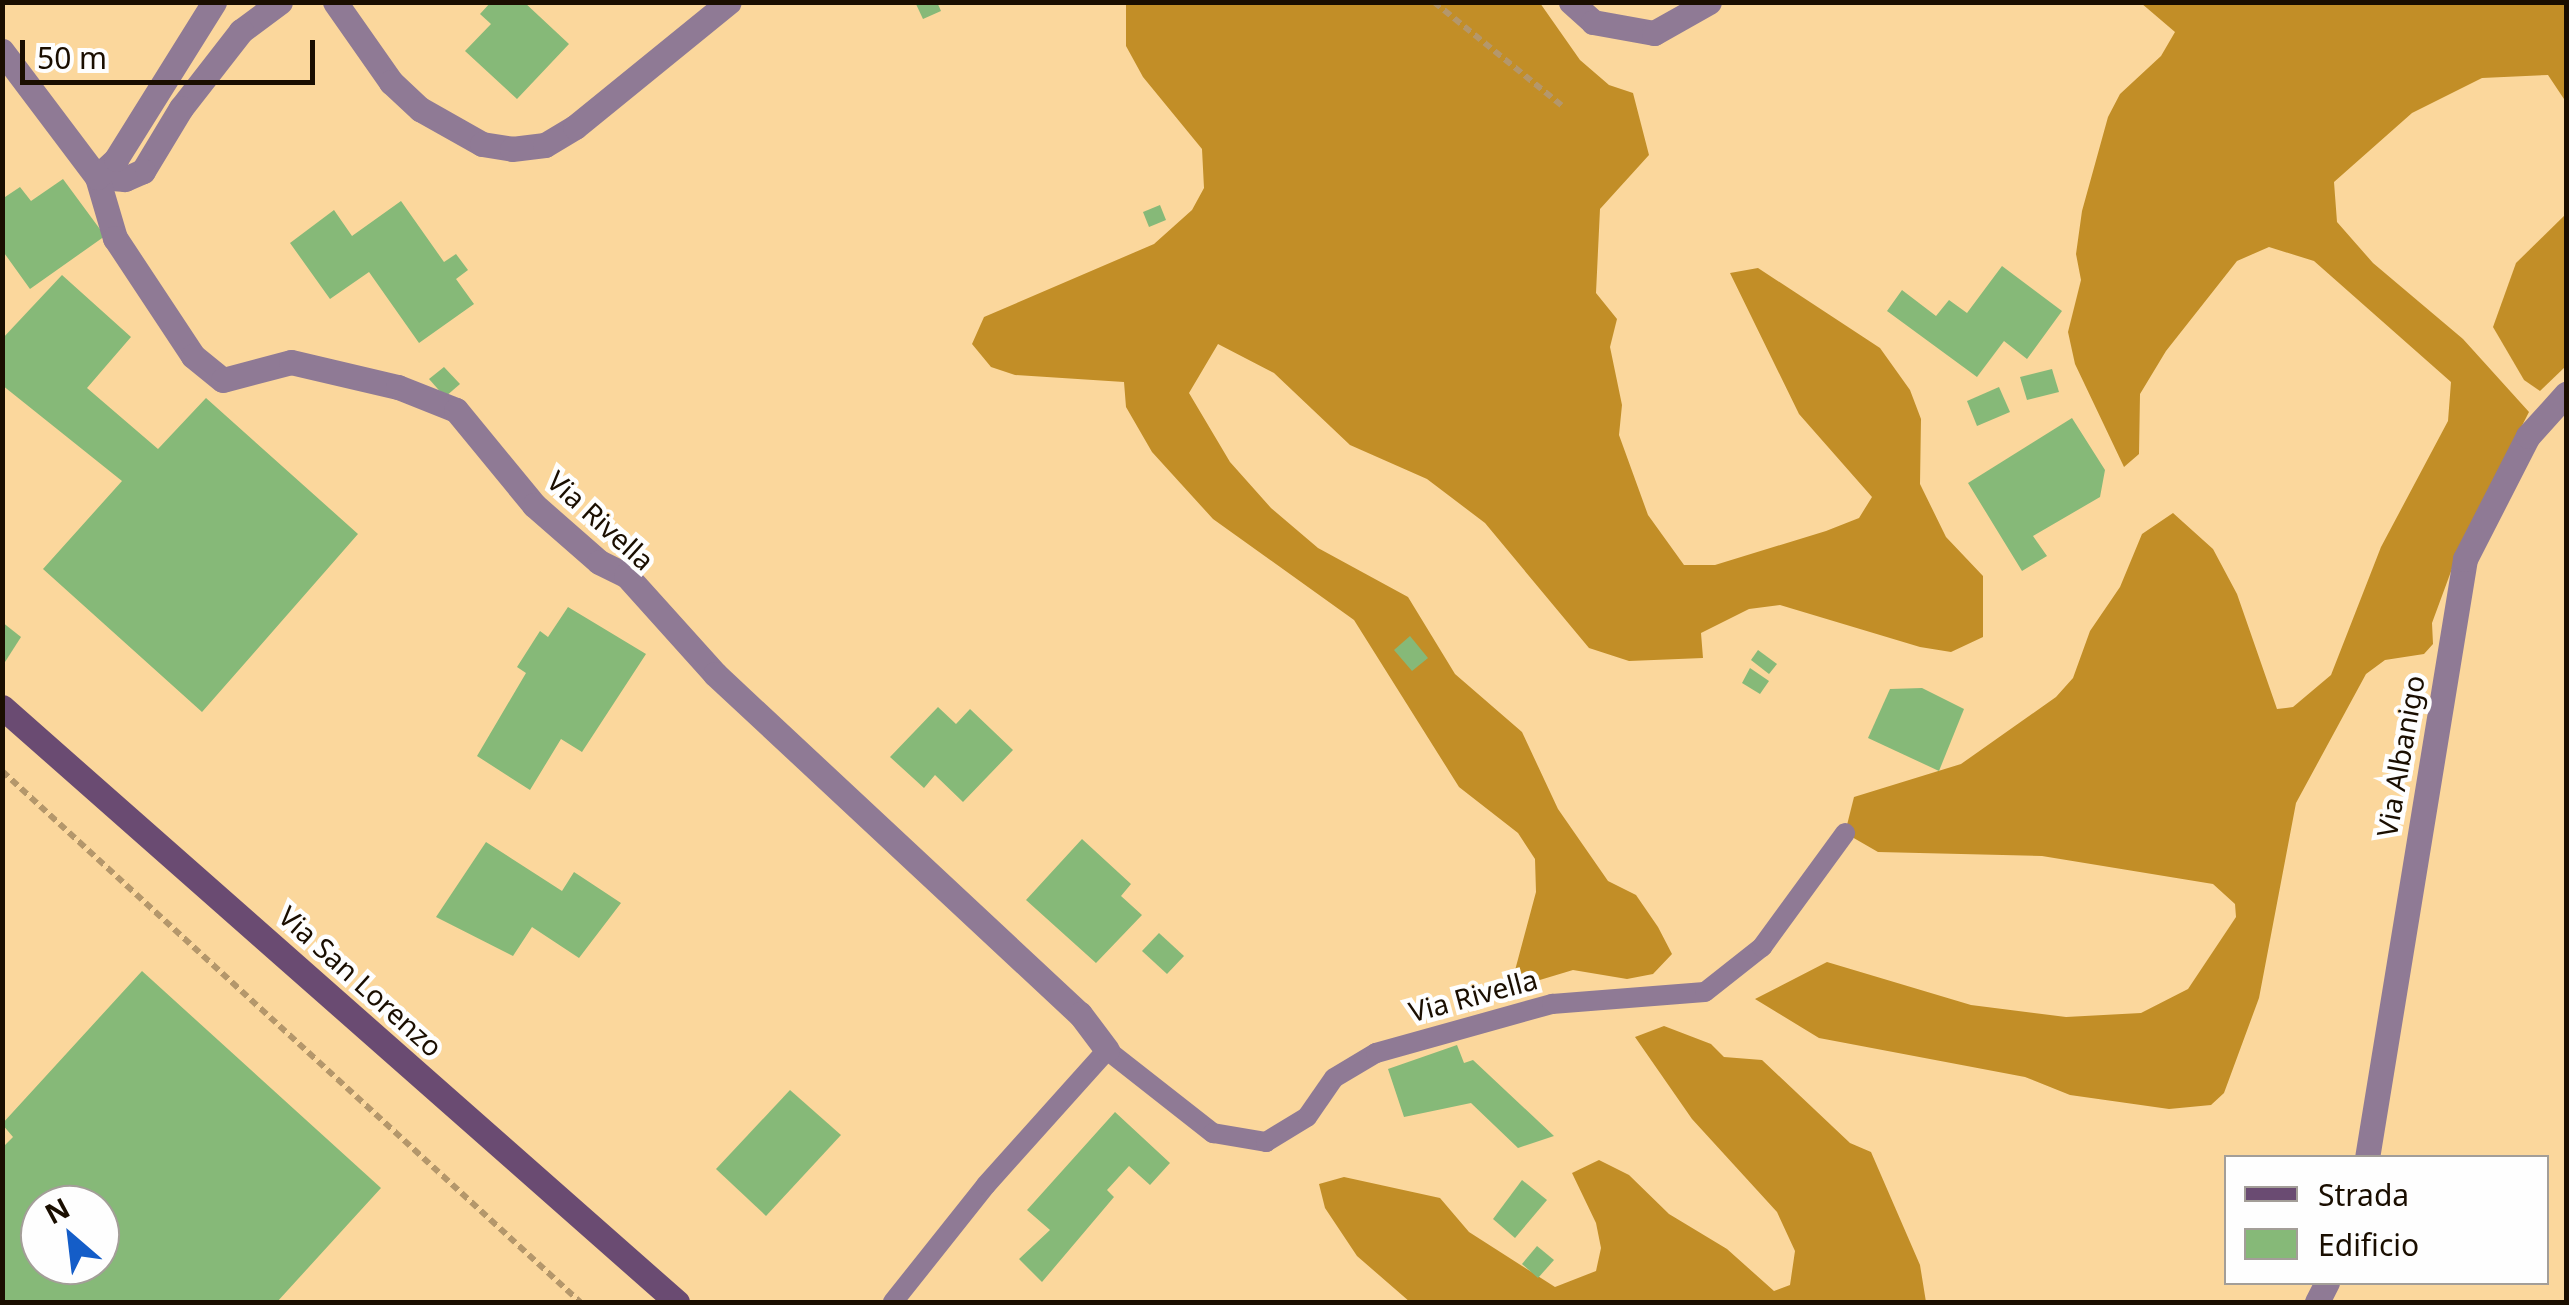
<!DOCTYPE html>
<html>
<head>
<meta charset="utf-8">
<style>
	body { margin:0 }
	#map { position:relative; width:2569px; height:1305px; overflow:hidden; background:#fbd79c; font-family:"Noto Sans",sans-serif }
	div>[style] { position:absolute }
	.forest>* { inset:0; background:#c28e27 }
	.building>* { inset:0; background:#86b978 }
	.path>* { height:6px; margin-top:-3px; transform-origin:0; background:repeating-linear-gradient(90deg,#b4976b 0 8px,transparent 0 13px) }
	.service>* { height:20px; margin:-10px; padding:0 10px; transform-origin:10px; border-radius:10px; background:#8f7a95 }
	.minor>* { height:25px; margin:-12.5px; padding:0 12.5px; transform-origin:12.5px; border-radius:12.5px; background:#8f7a95 }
	.secondary>* { height:25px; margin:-12.5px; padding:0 12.5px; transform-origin:12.5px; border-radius:12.5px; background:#6a4b72 }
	span { translate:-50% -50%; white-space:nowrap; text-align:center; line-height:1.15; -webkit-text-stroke:9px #fefefe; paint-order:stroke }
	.street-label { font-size:28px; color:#1a0e00 }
	.frame { position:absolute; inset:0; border:5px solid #1a0e00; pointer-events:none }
	.legend { position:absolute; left:2224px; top:1155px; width:325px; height:130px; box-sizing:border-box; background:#fefefe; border:2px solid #a39e98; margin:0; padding:12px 18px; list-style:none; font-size:30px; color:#1a0e00 }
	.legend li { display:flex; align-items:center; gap:20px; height:50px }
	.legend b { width:50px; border:2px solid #a39e98 }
	.north { position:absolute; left:20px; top:1185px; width:100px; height:100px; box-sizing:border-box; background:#fefefe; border:2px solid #a39e98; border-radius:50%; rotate:332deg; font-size:28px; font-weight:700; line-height:40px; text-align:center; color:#1a0e00 }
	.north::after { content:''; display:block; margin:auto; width:35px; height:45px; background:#145dc8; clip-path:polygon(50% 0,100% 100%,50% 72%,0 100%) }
	.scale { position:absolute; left:20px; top:40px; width:295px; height:45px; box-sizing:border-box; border:5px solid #1a0e00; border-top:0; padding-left:12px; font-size:30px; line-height:35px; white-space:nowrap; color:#1a0e00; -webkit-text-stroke:8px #fefefe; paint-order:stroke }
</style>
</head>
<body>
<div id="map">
	<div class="forest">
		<div style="clip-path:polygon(1126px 3px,1540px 3px,1580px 60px,1609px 85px,1633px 93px,1649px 155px,1600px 209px,1596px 293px,1617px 319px,1610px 347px,1622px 405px,1619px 435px,1648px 515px,1684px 565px,1715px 565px,1826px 531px,1859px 518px,1872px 497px,1799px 414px,1730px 273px,1758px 268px,1880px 348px,1910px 390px,1921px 419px,1920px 484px,1946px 537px,1983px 576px,1983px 637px,1951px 652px,1920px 647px,1780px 605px,1749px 609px,1701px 633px,1703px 658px,1629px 661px,1589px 648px,1485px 523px,1427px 479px,1350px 445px,1274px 373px,1218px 344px,1189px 393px,1230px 462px,1271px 508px,1318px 548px,1408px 597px,1455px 674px,1522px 732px,1558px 809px,1608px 881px,1636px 895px,1658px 927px,1672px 954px,1653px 974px,1627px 979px,1573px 970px,1510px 989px,1536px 892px,1535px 859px,1518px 833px,1459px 787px,1354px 620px,1213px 519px,1152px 452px,1126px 407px,1124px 382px,1015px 375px,991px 367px,972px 344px,984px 317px,1154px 244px,1192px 210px,1204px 188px,1202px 149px,1143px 77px,1126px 46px)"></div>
		<div style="clip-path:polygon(2141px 3px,2566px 3px,2566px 102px,2548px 75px,2482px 78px,2412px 113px,2334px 182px,2337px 222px,2373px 263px,2463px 339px,2529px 412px,2460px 547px,2432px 623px,2433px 644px,2424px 654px,2385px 660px,2366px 674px,2296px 803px,2259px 998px,2224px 1093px,2211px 1105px,2169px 1109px,2070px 1095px,2025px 1077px,1819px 1038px,1755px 999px,1827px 962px,1971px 1005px,2066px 1017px,2141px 1013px,2188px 989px,2236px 917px,2235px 904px,2213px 884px,2042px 856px,1878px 852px,1845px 833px,1854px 797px,1961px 764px,2056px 697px,2073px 678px,2090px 631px,2120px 587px,2142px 534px,2173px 513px,2213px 549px,2237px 594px,2277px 709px,2293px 707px,2331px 675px,2381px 547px,2448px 421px,2451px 382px,2314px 261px,2269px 247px,2237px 261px,2166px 351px,2140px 394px,2139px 454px,2124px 467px,2075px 364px,2068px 332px,2081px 280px,2076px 254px,2082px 211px,2108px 117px,2120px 94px,2161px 56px,2175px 32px)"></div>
		<div style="clip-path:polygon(2566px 214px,2566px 366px,2540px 391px,2524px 380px,2493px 327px,2516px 263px)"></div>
		<div style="clip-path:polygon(1664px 1026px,1711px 1044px,1724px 1057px,1762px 1060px,1850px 1143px,1871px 1152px,1920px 1265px,1926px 1302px,1410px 1302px,1357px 1256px,1325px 1208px,1319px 1184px,1344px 1177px,1440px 1198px,1469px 1232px,1555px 1287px,1596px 1271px,1601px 1248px,1596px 1223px,1572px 1173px,1599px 1160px,1629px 1175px,1669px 1214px,1727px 1249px,1774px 1291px,1790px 1285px,1795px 1251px,1777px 1212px,1692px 1119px,1635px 1037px)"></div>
	</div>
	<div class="building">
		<div style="clip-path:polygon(491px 2px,524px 2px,569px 44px,517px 99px,465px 51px,491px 24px,480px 14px)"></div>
		<div style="clip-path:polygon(915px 2px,937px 2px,941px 11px,923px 19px)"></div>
		<div style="clip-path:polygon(63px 179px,105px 236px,30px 289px,2px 250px,2px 199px,20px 187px,31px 201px)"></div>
		<div style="clip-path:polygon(401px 201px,444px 262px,456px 254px,468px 270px,456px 279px,474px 304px,419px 343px,369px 272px,330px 299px,290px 243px,334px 210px,352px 236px)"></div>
		<div style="clip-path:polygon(1160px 205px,1166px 220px,1149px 227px,1143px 212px)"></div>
		<div style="clip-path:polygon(2002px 266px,2062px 311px,2027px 359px,2004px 341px,1977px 377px,1887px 311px,1902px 290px,1936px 316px,1949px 300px,1967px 313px)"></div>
		<div style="clip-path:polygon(62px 275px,131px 337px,87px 388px,158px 449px,206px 398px,358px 534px,202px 712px,43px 569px,122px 481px,2px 385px,2px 339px)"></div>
		<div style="clip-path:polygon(444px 367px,460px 384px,445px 397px,429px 379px)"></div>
		<div style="clip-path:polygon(2052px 369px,2059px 392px,2027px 400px,2020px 377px)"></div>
		<div style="clip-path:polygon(1999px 387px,2010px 412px,1977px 426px,1967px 401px)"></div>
		<div style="clip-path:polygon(2072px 418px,2105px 470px,2100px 497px,2033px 536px,2047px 556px,2022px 571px,1968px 483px)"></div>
		<div style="clip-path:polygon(568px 607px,646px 654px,582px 752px,561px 739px,530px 790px,477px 756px,526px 673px,517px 667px,540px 631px,548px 637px)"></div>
		<div style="clip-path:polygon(2px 622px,21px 637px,5px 662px,2px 659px)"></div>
		<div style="clip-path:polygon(1410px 636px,1428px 658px,1412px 671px,1394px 650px)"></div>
		<div style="clip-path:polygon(1758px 650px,1777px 664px,1769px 674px,1751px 660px)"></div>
		<div style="clip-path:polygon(1750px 668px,1769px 681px,1760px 694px,1742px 683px)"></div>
		<div style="clip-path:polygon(1922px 688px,1964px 709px,1939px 771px,1868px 738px,1890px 689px)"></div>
		<div style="clip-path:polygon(938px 707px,956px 724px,970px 709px,1013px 750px,963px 802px,935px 775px,924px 788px,890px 757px)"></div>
		<div style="clip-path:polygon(1082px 839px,1131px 884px,1121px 896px,1142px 915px,1096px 963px,1026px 900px)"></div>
		<div style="clip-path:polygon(486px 842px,562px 891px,574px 872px,621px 903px,579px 958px,532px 927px,513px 956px,436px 917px)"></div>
		<div style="clip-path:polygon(1159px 933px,1184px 956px,1167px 974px,1142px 951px)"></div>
		<div style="clip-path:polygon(evenodd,142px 971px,381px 1188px,277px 1302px,2px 1302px,2px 1148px,13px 1137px,2px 1124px,142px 971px,40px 1205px,100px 1205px,100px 1265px,40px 1265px,40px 1205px)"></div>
		<div style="clip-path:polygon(1457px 1045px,1464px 1063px,1473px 1060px,1554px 1136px,1518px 1148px,1471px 1103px,1404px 1117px,1388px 1069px)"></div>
		<div style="clip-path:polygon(790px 1090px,841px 1135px,766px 1216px,716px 1169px)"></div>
		<div style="clip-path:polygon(1115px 1112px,1170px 1163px,1150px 1185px,1129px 1166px,1107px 1190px,1114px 1197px,1042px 1282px,1019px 1259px,1050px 1230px,1027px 1210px)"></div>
		<div style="clip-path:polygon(1522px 1180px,1547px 1200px,1515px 1238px,1493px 1219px)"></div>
		<div style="clip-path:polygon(1537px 1246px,1554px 1260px,1538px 1278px,1522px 1264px)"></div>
	</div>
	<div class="path">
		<div style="left:1434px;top:2px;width:164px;rotate:39deg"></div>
		<div style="left:2px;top:771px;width:785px;rotate:42.57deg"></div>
	</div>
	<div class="service">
		<div style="left:893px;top:1302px;width:149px;rotate:-51.5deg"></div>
		<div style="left:986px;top:1185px;width:181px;rotate:-48.1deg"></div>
		<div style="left:1107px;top:1050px;width:135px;rotate:38.1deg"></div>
		<div style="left:1213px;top:1133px;width:54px;rotate:9.6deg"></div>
		<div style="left:1266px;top:1142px;width:48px;rotate:-31.4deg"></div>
		<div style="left:1307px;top:1117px;width:47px;rotate:-55.3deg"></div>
		<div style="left:1334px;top:1078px;width:49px;rotate:-30.8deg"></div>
		<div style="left:1376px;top:1053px;width:183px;rotate:-15.6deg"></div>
		<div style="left:1552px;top:1004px;width:153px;rotate:-4.5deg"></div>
		<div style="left:1705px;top:992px;width:73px;rotate:-38.3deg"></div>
		<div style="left:1762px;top:947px;width:141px;rotate:-53.9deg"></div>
	</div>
	<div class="minor">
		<div style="left:280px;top:2px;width:49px;rotate:143.4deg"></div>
		<div style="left:241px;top:31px;width:98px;rotate:127.9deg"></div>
		<div style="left:181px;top:108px;width:74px;rotate:121.1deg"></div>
		<div style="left:143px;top:171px;width:20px;rotate:156deg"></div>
		<div style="left:125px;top:179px;width:28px;rotate:-176deg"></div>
		<div style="left:97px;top:177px;width:64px;rotate:73.6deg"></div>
		<div style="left:115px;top:238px;width:141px;rotate:56.5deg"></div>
		<div style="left:193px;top:356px;width:38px;rotate:39deg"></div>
		<div style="left:223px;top:380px;width:70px;rotate:-14.8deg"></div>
		<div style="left:291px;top:362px;width:110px;rotate:13.2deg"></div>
		<div style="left:398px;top:387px;width:62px;rotate:21.6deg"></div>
		<div style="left:456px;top:410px;width:123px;rotate:50.6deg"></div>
		<div style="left:534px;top:505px;width:86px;rotate:41.2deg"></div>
		<div style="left:599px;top:562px;width:30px;rotate:26deg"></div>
		<div style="left:626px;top:575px;width:133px;rotate:48deg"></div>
		<div style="left:715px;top:674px;width:499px;rotate:43deg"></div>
		<div style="left:1080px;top:1014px;width:45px;rotate:53.1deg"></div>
		<div style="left:335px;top:2px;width:98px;rotate:55deg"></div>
		<div style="left:391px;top:82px;width:40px;rotate:43deg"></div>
		<div style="left:420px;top:109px;width:71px;rotate:29.4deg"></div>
		<div style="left:482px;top:144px;width:30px;rotate:9deg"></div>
		<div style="left:512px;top:149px;width:33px;rotate:-7deg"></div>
		<div style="left:545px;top:145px;width:35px;rotate:-31deg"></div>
		<div style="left:575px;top:127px;width:198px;rotate:-39.1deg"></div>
		<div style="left:1571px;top:2px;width:30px;rotate:42deg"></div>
		<div style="left:1593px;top:22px;width:62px;rotate:10.2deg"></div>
		<div style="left:1654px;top:33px;width:63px;rotate:-29.4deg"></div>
		<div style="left:2px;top:51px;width:158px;rotate:53deg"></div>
		<div style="left:97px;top:177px;width:26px;rotate:-43deg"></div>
		<div style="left:116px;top:159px;width:185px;rotate:-58deg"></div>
		<div style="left:2367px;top:1158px;width:607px;rotate:-80.71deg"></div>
		<div style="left:2465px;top:559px;width:138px;rotate:-62.9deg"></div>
		<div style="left:2528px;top:436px;width:57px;rotate:-47.9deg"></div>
		<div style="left:2317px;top:1302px;width:22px;rotate:-63deg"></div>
	</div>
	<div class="secondary">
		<div style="left:2px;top:707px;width:900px;rotate:41.4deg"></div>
	</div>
	<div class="street-label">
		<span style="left:601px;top:520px;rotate:42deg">Via Rivella</span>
		<span style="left:2400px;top:756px;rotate:-80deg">Via Albanigo</span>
		<span style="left:361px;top:981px;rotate:42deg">Via San Lorenzo</span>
		<span style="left:1473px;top:995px;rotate:-15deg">Via Rivella</span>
	</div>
	<div class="frame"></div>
	<ul class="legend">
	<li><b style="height:12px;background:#6a4b72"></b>Strada</li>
	<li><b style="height:28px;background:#86b978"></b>Edificio</li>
	</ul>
	<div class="north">N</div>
	<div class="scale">50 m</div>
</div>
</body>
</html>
